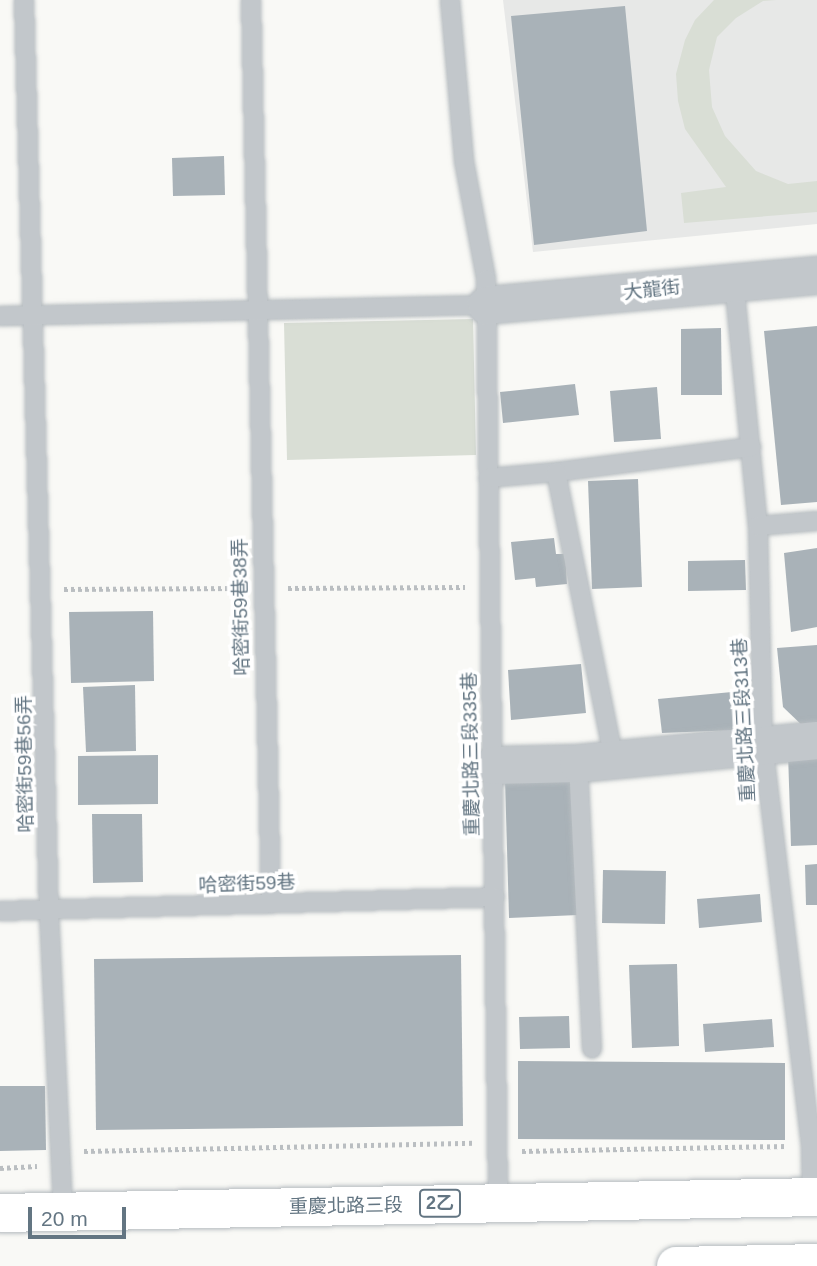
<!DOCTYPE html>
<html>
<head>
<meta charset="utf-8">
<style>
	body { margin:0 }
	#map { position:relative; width:817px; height:1266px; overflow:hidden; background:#f9f9f6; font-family:Helvetica,"Noto Sans TC",sans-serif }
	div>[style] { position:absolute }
	.built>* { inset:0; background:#e7e8e7 }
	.green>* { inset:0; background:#d9ded5 }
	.building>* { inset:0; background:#a9b2b8 }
	.path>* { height:4.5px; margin-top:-2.25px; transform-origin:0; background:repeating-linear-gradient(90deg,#babec1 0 3.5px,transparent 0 7px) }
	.roads { filter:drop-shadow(0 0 2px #b5bbbf) drop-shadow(0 0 2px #b5bbbf) }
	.lane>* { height:18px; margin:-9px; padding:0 9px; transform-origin:9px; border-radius:9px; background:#c2c7cb }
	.street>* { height:37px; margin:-18.5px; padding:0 18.5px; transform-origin:18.5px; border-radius:18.5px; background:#c2c7cb }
	.primary>* { height:38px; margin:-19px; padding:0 19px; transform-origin:19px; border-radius:19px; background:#fff }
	span { translate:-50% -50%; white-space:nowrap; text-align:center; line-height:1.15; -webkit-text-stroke:7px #fff; paint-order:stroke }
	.shield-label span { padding:2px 5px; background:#fff; border:2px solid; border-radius:5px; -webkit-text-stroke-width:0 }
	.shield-label { font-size:18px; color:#637582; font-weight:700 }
	.street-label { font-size:19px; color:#637582 }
	.scale { position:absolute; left:28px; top:1207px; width:98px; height:32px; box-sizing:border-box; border:4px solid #637582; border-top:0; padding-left:9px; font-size:21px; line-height:24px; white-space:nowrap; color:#637582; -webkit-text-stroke:5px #fff; paint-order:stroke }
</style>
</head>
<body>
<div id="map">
	<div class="built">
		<div style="clip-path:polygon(503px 0,817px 0,817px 224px,533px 252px)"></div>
	</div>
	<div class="green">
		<div style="clip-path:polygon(714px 0,776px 0,763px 1px,736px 18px,717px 37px,709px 70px,712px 107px,725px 136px,756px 171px,788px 184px,817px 181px,817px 212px,684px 223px,681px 193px,726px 187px,685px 129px,678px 101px,676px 74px,685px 40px,695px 20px)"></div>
		<div style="clip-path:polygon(473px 319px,476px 455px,287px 460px,284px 323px)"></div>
	</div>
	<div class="building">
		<div style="clip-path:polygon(625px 6px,647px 231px,534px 245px,511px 16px)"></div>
		<div style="clip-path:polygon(224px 156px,225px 195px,173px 196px,172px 158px)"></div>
		<div style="clip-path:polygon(817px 326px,817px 502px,781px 505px,764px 331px)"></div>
		<div style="clip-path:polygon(721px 328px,722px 395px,681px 395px,681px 329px)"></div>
		<div style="clip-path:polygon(575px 384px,579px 415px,503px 423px,500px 392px)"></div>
		<div style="clip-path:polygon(657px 387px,661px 439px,614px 442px,610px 391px)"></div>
		<div style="clip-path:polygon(638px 479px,642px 587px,592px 589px,588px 481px)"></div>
		<div style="clip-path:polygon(554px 538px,556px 554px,565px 554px,567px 584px,536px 587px,535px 578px,515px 580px,511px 542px)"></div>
		<div style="clip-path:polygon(817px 548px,817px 627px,791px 632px,784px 553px)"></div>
		<div style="clip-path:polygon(745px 560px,746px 590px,688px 591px,688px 561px)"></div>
		<div style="clip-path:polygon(153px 611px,154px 681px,71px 683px,69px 612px)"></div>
		<div style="clip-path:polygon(817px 645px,817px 729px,807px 730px,783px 707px,777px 648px)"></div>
		<div style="clip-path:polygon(581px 664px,586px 713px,511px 720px,508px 670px)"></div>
		<div style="clip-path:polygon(135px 685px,136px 751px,86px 752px,83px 687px)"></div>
		<div style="clip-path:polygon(753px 690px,753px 712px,736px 730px,662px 733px,658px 699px)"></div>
		<div style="clip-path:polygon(817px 752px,817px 845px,791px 846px,788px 753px)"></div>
		<div style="clip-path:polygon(158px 755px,158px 804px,78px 805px,78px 756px)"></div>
		<div style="clip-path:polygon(573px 776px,578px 915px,509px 918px,505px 779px)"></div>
		<div style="clip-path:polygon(92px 814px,142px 814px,143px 882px,93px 883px)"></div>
		<div style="clip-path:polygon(817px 864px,817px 905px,806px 905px,805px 865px)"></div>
		<div style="clip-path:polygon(603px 870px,666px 871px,665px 924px,602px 923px)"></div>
		<div style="clip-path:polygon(760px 894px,762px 922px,699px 928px,697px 899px)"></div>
		<div style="clip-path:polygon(461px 955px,463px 1126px,96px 1130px,94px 959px)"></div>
		<div style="clip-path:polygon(677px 964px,679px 1046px,632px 1048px,629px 965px)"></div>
		<div style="clip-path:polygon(569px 1016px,570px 1048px,520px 1049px,519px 1017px)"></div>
		<div style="clip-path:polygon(772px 1019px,774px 1047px,705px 1052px,703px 1024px)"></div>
		<div style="clip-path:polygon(518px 1061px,785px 1063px,785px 1140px,518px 1139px)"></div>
		<div style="clip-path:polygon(0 1086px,45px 1086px,46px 1150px,0 1151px)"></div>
	</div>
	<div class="path">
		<div style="left:288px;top:588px;width:177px;rotate:-0.3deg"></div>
		<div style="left:64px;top:589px;width:177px;rotate:-0.3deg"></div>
		<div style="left:84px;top:1151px;width:390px;rotate:-1.2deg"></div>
		<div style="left:522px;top:1151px;width:264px;rotate:-1.1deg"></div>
		<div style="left:0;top:1168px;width:37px;rotate:-3deg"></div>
	</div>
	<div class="roads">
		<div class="lane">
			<div style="left:24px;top:0;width:912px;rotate:88.43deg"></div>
			<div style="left:49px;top:912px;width:299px;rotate:87.3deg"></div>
			<div style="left:251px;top:0;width:904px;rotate:88.73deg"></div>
			<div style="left:450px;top:0;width:162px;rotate:85deg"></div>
			<div style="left:464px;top:161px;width:120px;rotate:79.4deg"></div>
			<div style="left:486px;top:279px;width:922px;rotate:89.25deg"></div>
			<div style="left:734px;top:282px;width:245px;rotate:84.4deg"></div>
			<div style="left:758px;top:526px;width:217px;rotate:88.7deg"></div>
			<div style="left:763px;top:743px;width:405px;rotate:83.2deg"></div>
			<div style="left:811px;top:1145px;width:53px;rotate:88.9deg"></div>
			<div style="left:0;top:316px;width:486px;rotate:-1.3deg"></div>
			<div style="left:556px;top:472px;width:197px;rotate:-7.3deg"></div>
			<div style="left:488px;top:478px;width:68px;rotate:-5deg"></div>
			<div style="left:556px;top:472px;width:293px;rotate:78.6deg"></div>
			<div style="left:758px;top:526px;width:59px;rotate:-4.8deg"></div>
			<div style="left:578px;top:763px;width:286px;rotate:87.2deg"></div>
			<div style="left:0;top:911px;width:495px;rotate:-1.6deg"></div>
		</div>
		<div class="street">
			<div style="left:486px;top:305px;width:332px;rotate:-5.2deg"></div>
			<div style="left:493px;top:765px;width:85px;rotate:-1.3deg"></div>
			<div style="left:578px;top:763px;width:240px;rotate:-5.5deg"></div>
		</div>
		<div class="primary">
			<div style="left:0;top:1213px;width:817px;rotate:-1.12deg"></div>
			<div style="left:676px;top:1266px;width:141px;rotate:-1.2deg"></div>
		</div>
	</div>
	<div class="shield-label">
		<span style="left:440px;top:1203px">2乙</span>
	</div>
	<div class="street-label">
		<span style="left:652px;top:290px;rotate:-6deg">大龍街</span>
		<span style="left:241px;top:607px;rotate:-91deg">哈密街59巷38弄</span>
		<span style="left:744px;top:720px;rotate:-93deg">重慶北路三段313巷</span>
		<span style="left:471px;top:754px;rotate:-91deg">重慶北路三段335巷</span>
		<span style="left:25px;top:764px;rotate:-91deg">哈密街59巷56弄</span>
		<span style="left:247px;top:884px;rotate:-2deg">哈密街59巷</span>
		<span style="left:346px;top:1206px;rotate:-1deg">重慶北路三段</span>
	</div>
	<div class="scale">20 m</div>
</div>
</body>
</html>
